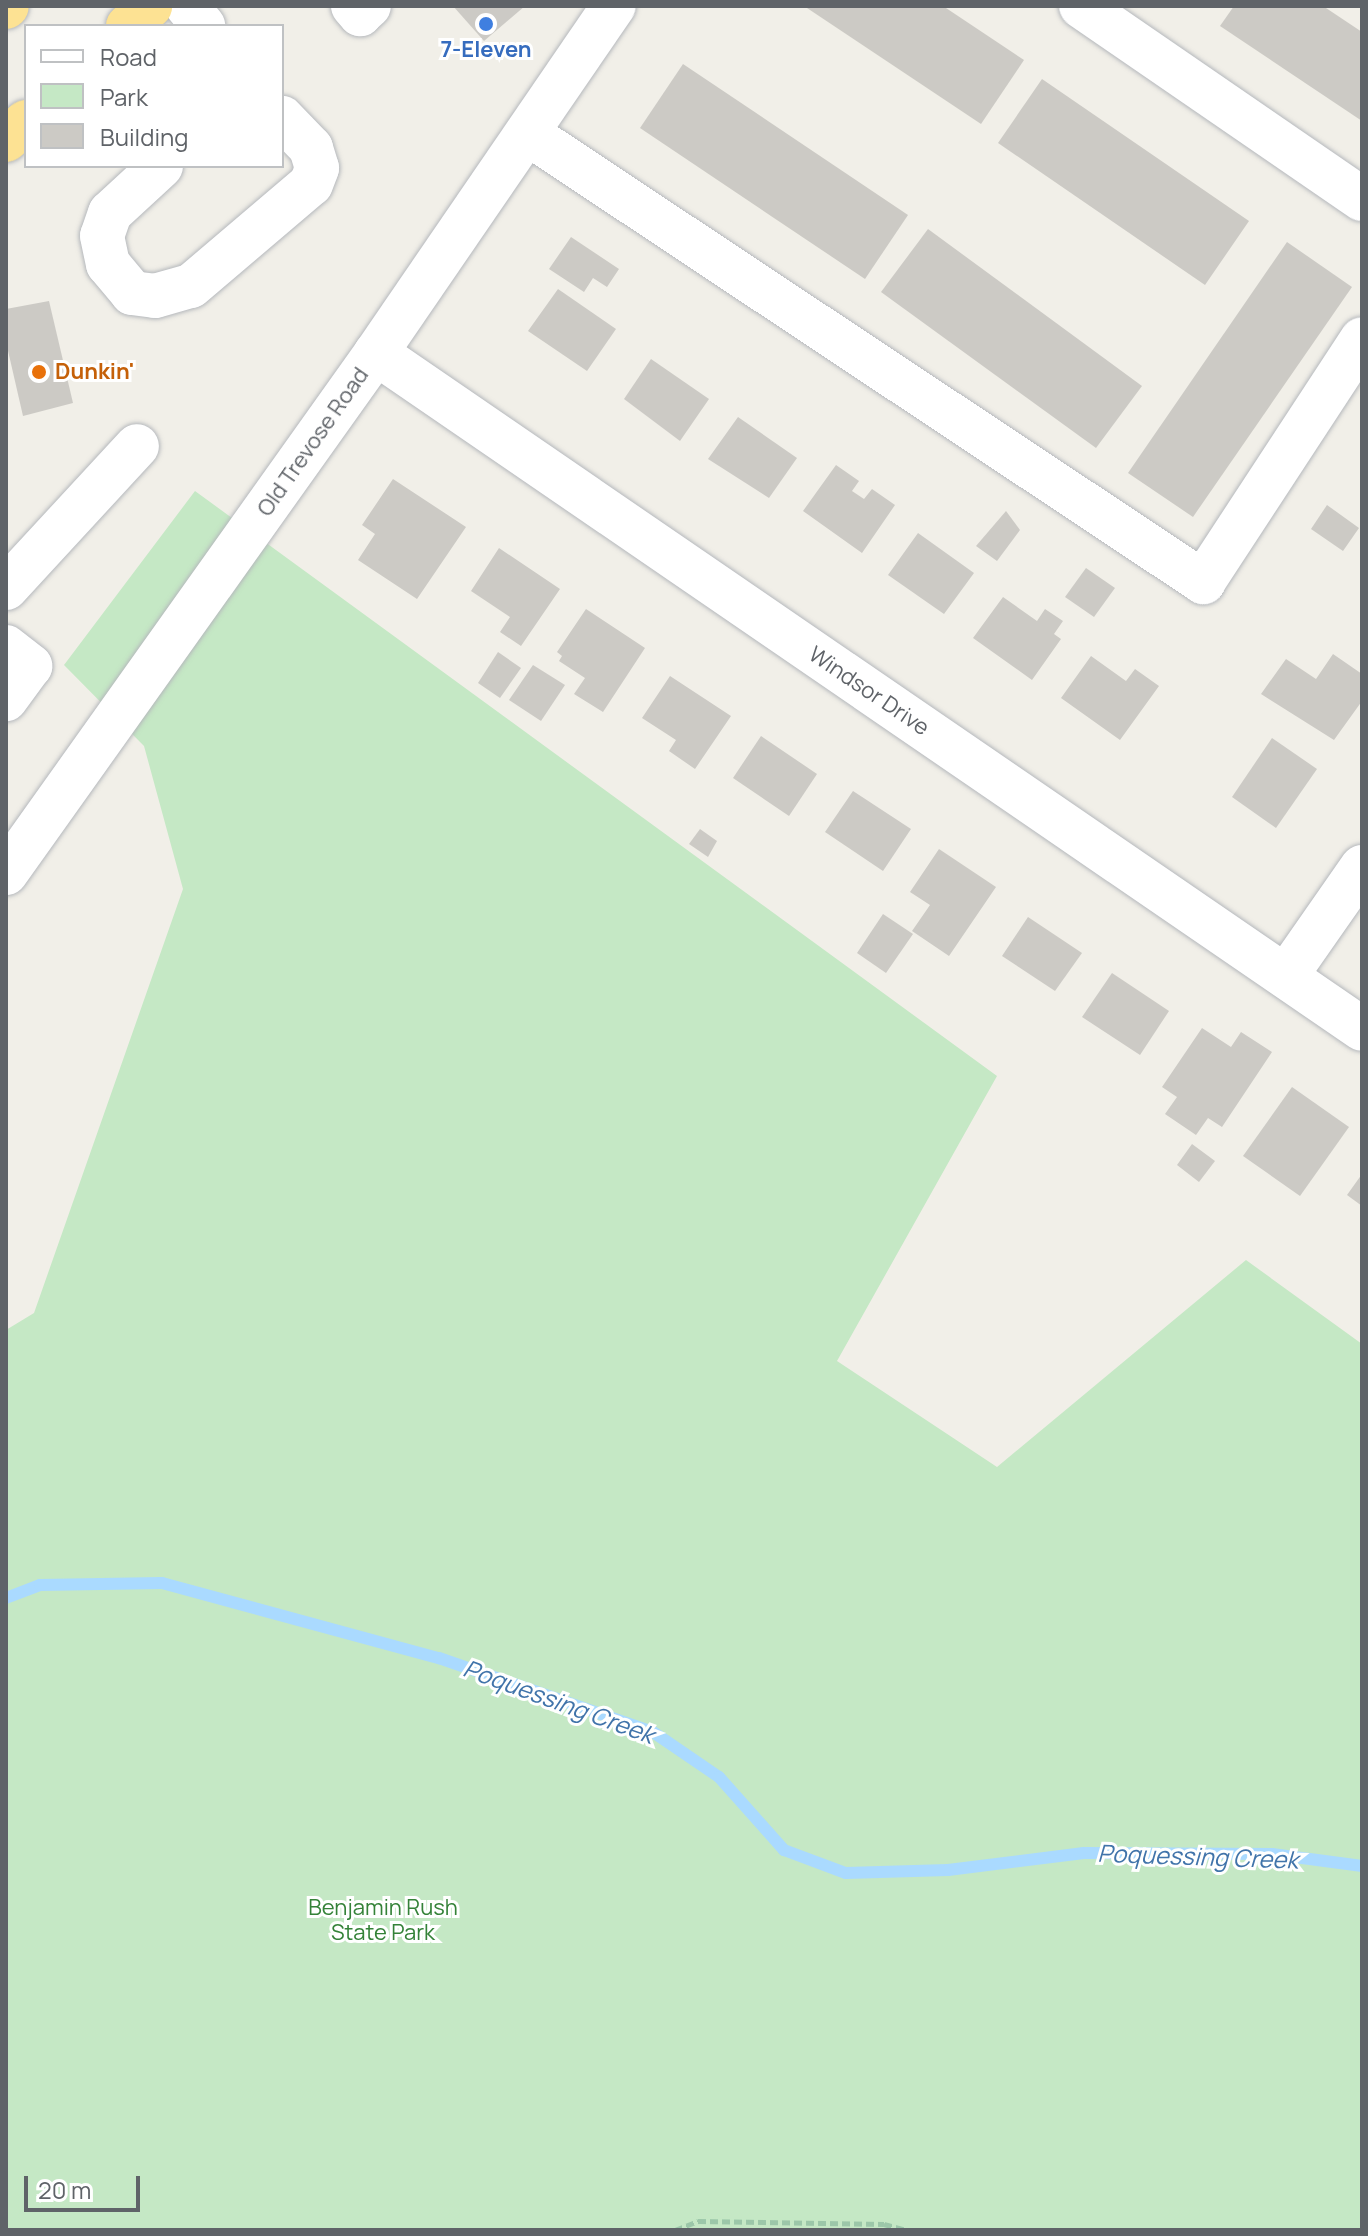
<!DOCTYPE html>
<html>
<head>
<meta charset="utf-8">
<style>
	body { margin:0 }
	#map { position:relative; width:1368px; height:2236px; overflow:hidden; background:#f1efe8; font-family:Manrope,sans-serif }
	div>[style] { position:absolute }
	.green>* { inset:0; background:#c5e8c5 }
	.stream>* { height:12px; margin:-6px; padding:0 6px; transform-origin:6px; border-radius:6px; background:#aadaff }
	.building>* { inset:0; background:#cccac5 }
	.path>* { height:5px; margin-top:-2.5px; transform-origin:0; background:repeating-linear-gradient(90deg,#9cc7a9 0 8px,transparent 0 12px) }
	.roads { filter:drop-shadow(0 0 2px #b5b8bc) drop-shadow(0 0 2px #b5b8bc) }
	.minor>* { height:44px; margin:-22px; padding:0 22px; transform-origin:22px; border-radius:22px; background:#fff }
	.highway>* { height:44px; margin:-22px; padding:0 22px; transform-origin:22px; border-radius:22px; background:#fde293 }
	.dots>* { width:22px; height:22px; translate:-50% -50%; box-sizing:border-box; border:4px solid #fff; border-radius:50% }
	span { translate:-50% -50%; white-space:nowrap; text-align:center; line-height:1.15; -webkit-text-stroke:6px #fff; paint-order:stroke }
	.shop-label { font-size:22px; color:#366cbe; font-weight:700 }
	.food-label { font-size:22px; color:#c56008; font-weight:700 }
	.left { translate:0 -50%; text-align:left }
	.street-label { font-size:22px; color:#5f6368 }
	.park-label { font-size:22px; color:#348238 }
	.water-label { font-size:24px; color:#4174aa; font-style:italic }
	.frame { position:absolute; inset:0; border:8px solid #5f6368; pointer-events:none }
	.legend { position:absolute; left:24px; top:24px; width:260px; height:144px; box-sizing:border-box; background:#fff; border:2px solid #bfc1c3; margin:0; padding:10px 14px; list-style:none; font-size:24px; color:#5f6368 }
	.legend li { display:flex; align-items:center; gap:16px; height:40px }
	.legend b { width:40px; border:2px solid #bfc1c3 }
	.scale { position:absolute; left:24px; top:2176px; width:116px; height:36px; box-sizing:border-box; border:4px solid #5f6368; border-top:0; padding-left:10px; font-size:24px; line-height:28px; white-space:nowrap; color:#5f6368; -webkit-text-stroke:6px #fff; paint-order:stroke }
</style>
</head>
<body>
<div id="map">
	<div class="green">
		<div style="clip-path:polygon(195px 491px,997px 1076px,837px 1361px,997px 1467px,1246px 1260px,1362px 1344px,1362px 2230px,6px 2230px,6px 1330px,34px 1313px,183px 889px,144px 746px,64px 665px)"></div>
	</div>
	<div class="stream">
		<div style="left:6px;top:1598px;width:36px;rotate:-21deg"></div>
		<div style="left:40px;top:1585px;width:122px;rotate:-0.9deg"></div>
		<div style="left:162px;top:1583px;width:287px;rotate:15.2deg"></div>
		<div style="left:439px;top:1658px;width:226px;rotate:19.1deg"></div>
		<div style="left:653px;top:1732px;width:80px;rotate:34.3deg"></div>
		<div style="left:719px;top:1777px;width:98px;rotate:48.3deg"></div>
		<div style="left:784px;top:1850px;width:66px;rotate:20.4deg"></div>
		<div style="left:846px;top:1873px;width:102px;rotate:-1.7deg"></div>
		<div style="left:948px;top:1870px;width:137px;rotate:-7.1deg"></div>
		<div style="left:1084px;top:1853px;width:188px;rotate:0.3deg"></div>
		<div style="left:1272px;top:1854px;width:91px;rotate:7.6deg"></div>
	</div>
	<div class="building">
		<div style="clip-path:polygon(453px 6px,525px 6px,484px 41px)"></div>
		<div style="clip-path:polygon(804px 6px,943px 6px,1024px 60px,981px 124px)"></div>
		<div style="clip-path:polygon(1234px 6px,1323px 6px,1362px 32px,1362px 121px,1220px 26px)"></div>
		<div style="clip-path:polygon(683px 64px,908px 215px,865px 279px,640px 128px)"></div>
		<div style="clip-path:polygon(1042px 79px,1249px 221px,1205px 285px,998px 143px)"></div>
		<div style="clip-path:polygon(928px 229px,1142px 386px,1096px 448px,881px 292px)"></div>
		<div style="clip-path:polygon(571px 237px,619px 269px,607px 287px,593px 278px,584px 292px,549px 269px)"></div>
		<div style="clip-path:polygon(1287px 242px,1352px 287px,1193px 517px,1128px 473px)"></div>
		<div style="clip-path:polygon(558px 289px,616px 329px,587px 371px,528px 331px)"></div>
		<div style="clip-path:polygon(49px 301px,73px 403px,23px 416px,6px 342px,6px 309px)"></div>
		<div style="clip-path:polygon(651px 359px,709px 399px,680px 441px,624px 399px)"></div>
		<div style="clip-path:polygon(738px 417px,797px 458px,769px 498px,708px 459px)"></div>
		<div style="clip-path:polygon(836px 465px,859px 481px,852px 491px,864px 499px,872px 489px,895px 505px,862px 553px,803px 511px)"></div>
		<div style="clip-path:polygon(393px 479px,466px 527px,417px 599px,358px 560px,375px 534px,362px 525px)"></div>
		<div style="clip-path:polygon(1327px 505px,1359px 528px,1343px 551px,1311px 529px)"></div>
		<div style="clip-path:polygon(1006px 511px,1020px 530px,997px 561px,976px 546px)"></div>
		<div style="clip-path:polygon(918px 533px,974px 573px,944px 614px,888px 575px)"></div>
		<div style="clip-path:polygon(499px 548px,560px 589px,521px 646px,500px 632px,510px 617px,471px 591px)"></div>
		<div style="clip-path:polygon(1086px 568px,1115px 588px,1094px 617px,1065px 597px)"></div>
		<div style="clip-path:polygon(1003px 597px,1037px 621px,1045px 609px,1063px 621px,1054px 634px,1061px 639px,1032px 680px,973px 638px)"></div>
		<div style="clip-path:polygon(586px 609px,645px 648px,603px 712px,574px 694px,585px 678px,559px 661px,562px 656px,557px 652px)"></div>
		<div style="clip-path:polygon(498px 652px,521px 668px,500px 698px,478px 683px)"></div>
		<div style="clip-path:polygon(1333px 654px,1362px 674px,1362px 701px,1334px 740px,1261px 694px,1286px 659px,1316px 679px)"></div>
		<div style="clip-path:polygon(1091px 656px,1126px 681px,1135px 669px,1159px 686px,1120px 740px,1061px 698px)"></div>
		<div style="clip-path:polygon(533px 665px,565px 685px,541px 721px,509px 700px)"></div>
		<div style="clip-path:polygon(670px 676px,731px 716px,695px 769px,669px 751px,676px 740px,642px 718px)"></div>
		<div style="clip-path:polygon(761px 736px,817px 774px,789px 816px,733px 778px)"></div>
		<div style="clip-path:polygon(1272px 738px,1317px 769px,1276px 828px,1232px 797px)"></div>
		<div style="clip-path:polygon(853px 791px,911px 829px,883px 871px,825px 832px)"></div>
		<div style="clip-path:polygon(700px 829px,717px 841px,708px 857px,689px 844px)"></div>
		<div style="clip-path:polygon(939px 849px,996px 887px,949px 956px,912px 931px,930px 905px,910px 892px)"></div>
		<div style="clip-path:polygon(883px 914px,913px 934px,886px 973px,857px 953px)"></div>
		<div style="clip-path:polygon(1028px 917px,1082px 953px,1055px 991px,1002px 956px)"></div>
		<div style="clip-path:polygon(1112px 973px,1169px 1011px,1140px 1055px,1082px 1017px)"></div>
		<div style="clip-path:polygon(1202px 1028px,1231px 1047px,1241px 1032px,1272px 1052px,1222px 1127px,1208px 1118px,1196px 1135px,1165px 1114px,1177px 1097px,1162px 1087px)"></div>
		<div style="clip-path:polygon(1292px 1087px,1349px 1127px,1300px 1196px,1243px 1156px)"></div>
		<div style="clip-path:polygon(1192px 1144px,1215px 1161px,1199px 1182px,1177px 1165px)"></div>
		<div style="clip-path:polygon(1362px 1174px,1362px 1206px,1347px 1195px)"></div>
	</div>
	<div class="path">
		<div style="left:675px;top:2230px;width:25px;rotate:-21deg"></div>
		<div style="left:698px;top:2221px;width:186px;rotate:0.9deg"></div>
		<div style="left:884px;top:2224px;width:23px;rotate:15deg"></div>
	</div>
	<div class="roads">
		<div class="minor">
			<div style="left:187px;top:6px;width:26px;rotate:51deg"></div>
			<div style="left:353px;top:6px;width:11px;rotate:49deg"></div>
			<div style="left:360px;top:14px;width:12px;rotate:-42deg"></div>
			<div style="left:1081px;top:6px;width:341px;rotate:34.5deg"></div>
			<div style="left:527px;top:133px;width:812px;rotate:33.59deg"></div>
			<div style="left:1203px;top:582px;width:290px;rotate:-56.8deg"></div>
			<div style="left:161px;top:166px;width:69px;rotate:137.3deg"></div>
			<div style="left:110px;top:213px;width:24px;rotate:109deg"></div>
			<div style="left:102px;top:236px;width:29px;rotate:78deg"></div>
			<div style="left:108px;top:264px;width:38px;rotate:50deg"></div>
			<div style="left:132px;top:293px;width:23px;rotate:7deg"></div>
			<div style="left:155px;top:296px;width:37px;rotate:-16deg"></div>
			<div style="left:191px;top:286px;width:157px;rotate:-40.4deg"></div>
			<div style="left:311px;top:184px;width:17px;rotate:-69deg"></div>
			<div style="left:317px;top:168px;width:21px;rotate:-107deg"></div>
			<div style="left:311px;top:148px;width:42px;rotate:-134deg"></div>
			<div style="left:376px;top:353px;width:1195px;rotate:34.43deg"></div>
			<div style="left:6px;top:588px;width:193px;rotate:-47.3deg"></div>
			<div style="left:6px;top:647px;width:31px;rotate:38deg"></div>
			<div style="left:30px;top:666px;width:41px;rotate:126deg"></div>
			<div style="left:6px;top:873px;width:638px;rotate:-54.57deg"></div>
			<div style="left:376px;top:353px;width:421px;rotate:-55.6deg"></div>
			<div style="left:1286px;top:976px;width:133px;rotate:-55.1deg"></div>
		</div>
		<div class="highway">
			<div style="left:6px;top:7px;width:1px;rotate:-45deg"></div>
			<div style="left:128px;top:26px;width:30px;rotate:-42deg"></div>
			<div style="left:6px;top:140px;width:27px;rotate:-42deg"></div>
		</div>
	</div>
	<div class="dots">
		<div style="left:486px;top:24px;background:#3f7fe0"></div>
		<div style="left:39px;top:372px;background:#e8710a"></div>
	</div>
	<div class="shop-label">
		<span style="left:486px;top:50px">7-Eleven</span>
	</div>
	<div class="food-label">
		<span class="left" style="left:55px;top:372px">Dunkin'</span>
	</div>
	<div class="street-label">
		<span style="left:313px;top:442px;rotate:-55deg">Old Trevose Road</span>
		<span style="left:869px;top:691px;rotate:34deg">Windsor Drive</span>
	</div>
	<div class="park-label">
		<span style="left:383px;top:1920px">Benjamin Rush<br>State Park</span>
	</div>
	<div class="water-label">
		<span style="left:559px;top:1701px;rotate:20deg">Poquessing Creek</span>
		<span style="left:1198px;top:1856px;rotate:2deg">Poquessing Creek</span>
	</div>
	<div class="frame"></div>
	<ul class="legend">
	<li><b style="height:10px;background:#fff"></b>Road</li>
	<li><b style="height:22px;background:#c5e8c5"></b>Park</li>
	<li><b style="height:22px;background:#cccac5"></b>Building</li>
	</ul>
	<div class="scale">20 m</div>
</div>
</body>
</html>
